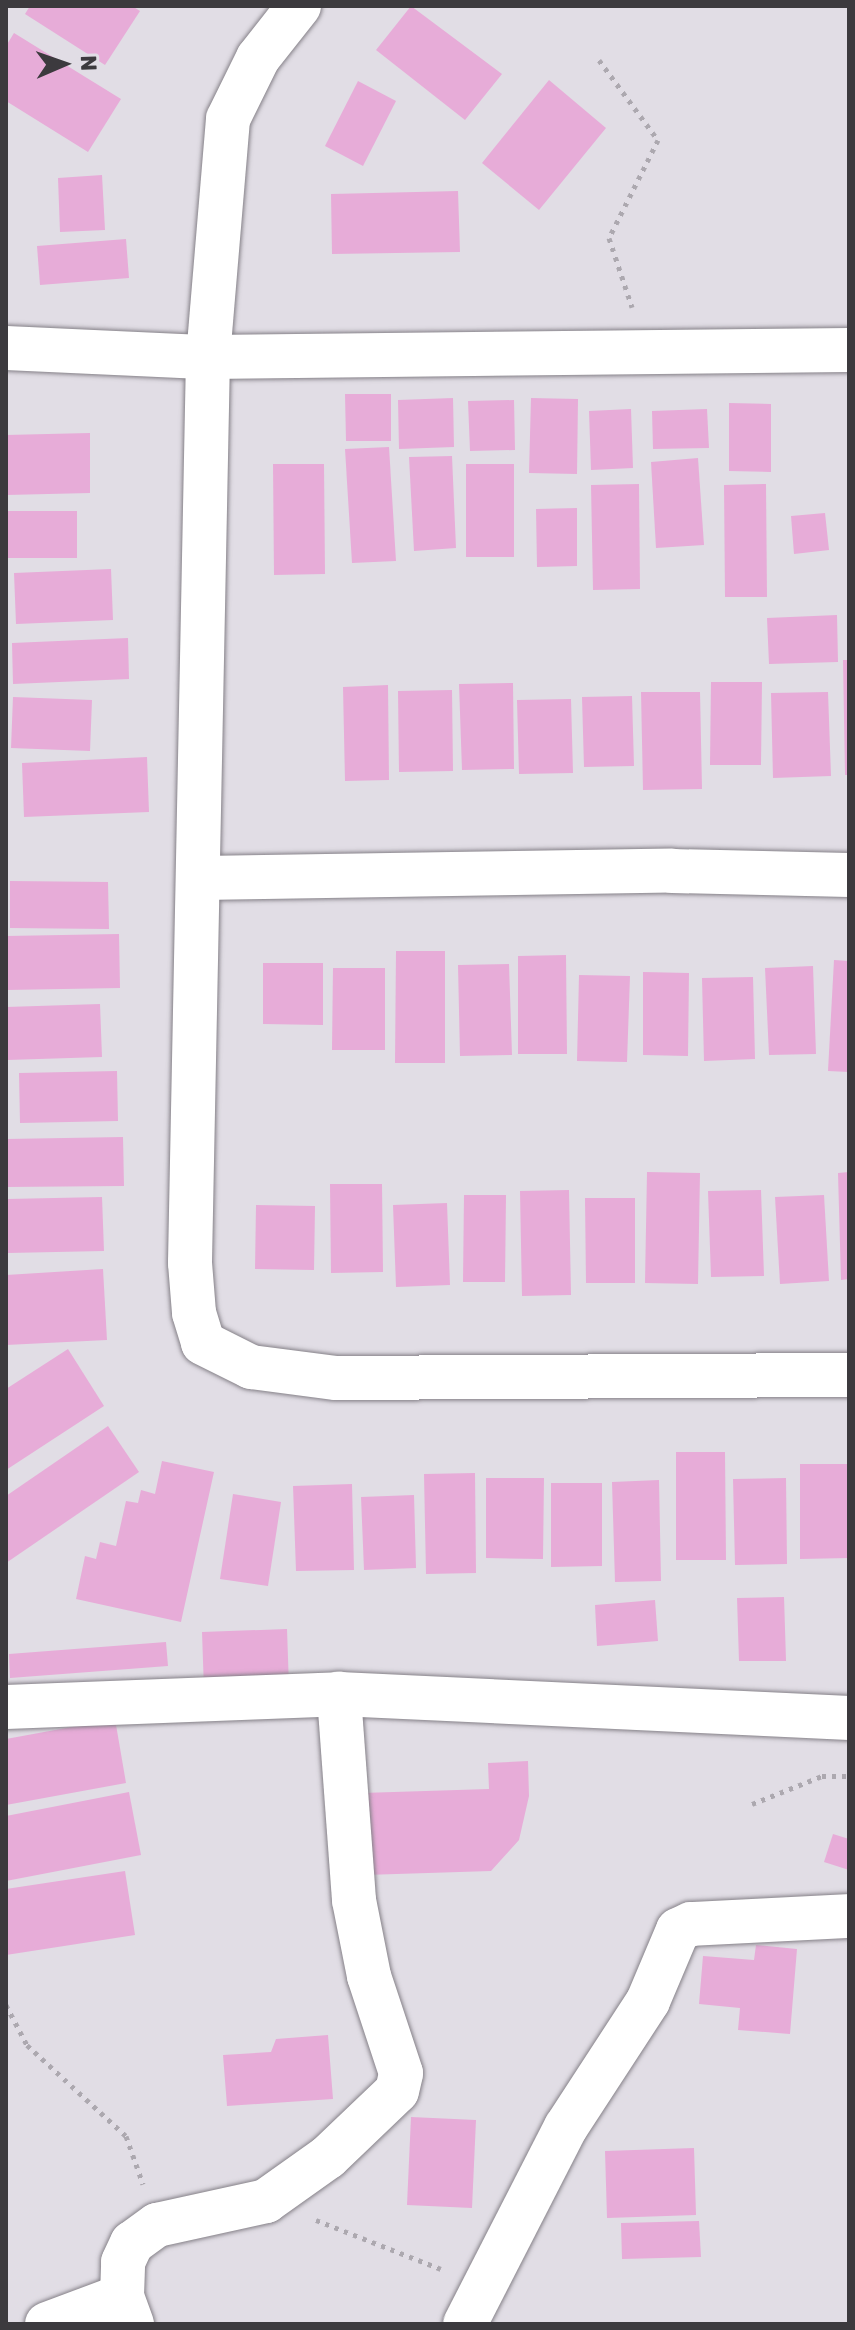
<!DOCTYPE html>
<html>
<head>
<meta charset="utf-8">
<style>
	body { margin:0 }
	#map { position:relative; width:855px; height:2330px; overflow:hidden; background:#e1dde5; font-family:Rubik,sans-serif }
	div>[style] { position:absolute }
	.building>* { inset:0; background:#e7acd8 }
	.path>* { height:5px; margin-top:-2.5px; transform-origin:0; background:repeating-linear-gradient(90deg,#aca8af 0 4px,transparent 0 10px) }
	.roads { filter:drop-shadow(0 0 2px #858188) drop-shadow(0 0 2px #858188) }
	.minor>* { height:44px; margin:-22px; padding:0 22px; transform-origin:22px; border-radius:22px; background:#fff }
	span { translate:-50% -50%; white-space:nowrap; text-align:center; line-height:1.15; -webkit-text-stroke:6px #e1dde5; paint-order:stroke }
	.frame { position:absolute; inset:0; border:8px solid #3c3a3e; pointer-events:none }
	.north { position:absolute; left:24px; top:24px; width:80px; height:80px; -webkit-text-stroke:6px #e1dde5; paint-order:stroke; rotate:88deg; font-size:22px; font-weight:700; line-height:32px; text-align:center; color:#3c3a3e }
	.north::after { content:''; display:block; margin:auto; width:28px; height:36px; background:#3c3a3e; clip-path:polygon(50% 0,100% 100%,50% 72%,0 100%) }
</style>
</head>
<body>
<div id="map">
	<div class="building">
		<div style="clip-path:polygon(30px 6px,132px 6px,140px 11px,105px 65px,25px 14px)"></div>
		<div style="clip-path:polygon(411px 6px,502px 74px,465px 120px,376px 50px)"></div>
		<div style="clip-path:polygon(14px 33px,121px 99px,88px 152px,6px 101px,6px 46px)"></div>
		<div style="clip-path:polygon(549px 80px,606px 128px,539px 210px,482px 163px)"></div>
		<div style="clip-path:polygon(358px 81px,396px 101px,363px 166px,325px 146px)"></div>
		<div style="clip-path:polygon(102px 175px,105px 230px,60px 232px,58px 178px)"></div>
		<div style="clip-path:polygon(458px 191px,460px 252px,332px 254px,331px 194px)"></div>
		<div style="clip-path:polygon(126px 239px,129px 278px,40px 285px,37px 246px)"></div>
		<div style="clip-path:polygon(345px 394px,391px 394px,391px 441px,346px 441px)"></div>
		<div style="clip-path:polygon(453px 398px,454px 447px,399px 449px,398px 400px)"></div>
		<div style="clip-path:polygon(531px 398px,578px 399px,577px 474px,529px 473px)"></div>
		<div style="clip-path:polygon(514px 400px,515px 450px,470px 451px,468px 401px)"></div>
		<div style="clip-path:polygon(729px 403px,771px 404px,771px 472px,729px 471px)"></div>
		<div style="clip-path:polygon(631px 409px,633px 468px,591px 470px,589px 411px)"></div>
		<div style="clip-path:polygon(707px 409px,709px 448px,653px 449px,652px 411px)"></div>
		<div style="clip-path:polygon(90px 433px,90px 493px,6px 495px,6px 435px)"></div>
		<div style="clip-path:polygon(389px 447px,396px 561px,352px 563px,345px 449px)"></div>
		<div style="clip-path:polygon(452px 456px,456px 548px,414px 551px,409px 457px)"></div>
		<div style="clip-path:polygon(698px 458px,704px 545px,656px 548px,651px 462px)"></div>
		<div style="clip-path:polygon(273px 464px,324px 464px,325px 574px,274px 575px)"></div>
		<div style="clip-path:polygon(466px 464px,514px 464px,514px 557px,466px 557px)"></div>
		<div style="clip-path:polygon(639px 484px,640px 589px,593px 590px,591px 485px)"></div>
		<div style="clip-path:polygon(766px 484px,767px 597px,725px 597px,724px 485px)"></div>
		<div style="clip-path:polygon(577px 508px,577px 566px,537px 567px,536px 509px)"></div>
		<div style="clip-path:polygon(6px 511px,77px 511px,77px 558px,6px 558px)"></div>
		<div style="clip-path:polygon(825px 513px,829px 550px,794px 554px,791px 516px)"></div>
		<div style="clip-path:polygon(111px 569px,113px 620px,16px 624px,14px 573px)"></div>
		<div style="clip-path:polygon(837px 615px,838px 662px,769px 664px,767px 618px)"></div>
		<div style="clip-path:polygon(128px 638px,129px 679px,13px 684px,12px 643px)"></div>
		<div style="clip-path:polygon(843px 660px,849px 660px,849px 775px,845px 775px)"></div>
		<div style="clip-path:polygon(711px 682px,762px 682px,761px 765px,710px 765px)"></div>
		<div style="clip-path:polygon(513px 683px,514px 769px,462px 770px,459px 684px)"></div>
		<div style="clip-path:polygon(388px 685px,389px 780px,345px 781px,343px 687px)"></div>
		<div style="clip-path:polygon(452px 690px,453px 771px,399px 772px,398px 691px)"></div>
		<div style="clip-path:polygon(641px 692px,700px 692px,702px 789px,643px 790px)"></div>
		<div style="clip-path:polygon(828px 692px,831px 776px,773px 778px,771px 693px)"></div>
		<div style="clip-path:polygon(632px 696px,634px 766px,584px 767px,582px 697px)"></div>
		<div style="clip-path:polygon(13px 697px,92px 700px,90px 751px,11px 748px)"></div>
		<div style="clip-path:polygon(571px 699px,573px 773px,519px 774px,517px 700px)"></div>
		<div style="clip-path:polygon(147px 757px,149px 812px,24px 817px,22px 763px)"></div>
		<div style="clip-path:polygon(10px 881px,108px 882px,109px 929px,10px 928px)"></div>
		<div style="clip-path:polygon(119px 934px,120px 988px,6px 990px,6px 936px)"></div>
		<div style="clip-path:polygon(396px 951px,445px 951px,445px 1063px,395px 1063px)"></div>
		<div style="clip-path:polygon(566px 955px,567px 1054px,518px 1054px,518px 956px)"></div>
		<div style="clip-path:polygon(834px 960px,849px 961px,849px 1072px,828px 1071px)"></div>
		<div style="clip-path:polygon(263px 963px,323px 963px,323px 1025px,263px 1024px)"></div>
		<div style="clip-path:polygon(509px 964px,512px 1055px,460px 1056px,458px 965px)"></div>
		<div style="clip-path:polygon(813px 966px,816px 1054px,769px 1055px,765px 968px)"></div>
		<div style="clip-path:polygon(333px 968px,385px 968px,385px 1050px,332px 1050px)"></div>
		<div style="clip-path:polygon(643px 972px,689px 973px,688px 1056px,643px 1055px)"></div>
		<div style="clip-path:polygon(579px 975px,630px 976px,627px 1062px,577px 1061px)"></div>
		<div style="clip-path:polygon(753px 977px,755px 1059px,704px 1061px,702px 978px)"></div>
		<div style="clip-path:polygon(100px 1004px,102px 1057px,7px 1060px,6px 1007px)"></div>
		<div style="clip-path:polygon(117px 1071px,118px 1121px,20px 1123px,19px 1073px)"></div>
		<div style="clip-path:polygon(123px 1137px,124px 1186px,6px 1187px,6px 1139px)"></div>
		<div style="clip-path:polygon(647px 1172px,700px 1173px,698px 1284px,645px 1283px)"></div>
		<div style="clip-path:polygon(849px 1172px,849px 1279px,841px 1280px,838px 1173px)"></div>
		<div style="clip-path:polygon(330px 1184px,382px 1184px,383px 1272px,331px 1273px)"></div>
		<div style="clip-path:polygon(569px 1190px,571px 1295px,522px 1296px,520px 1191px)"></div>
		<div style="clip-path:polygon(761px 1190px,764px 1276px,711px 1277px,708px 1191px)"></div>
		<div style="clip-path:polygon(464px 1195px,506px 1195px,505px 1282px,463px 1282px)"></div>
		<div style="clip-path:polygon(824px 1195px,829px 1281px,780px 1284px,775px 1197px)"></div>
		<div style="clip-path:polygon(102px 1197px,104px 1251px,8px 1253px,7px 1199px)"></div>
		<div style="clip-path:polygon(585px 1198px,635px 1198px,635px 1283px,586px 1283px)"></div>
		<div style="clip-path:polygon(447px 1203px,450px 1285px,396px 1287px,393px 1205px)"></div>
		<div style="clip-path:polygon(256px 1205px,315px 1206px,314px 1270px,255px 1269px)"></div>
		<div style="clip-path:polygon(103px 1269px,107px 1340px,6px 1345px,6px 1275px)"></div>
		<div style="clip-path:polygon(68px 1349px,104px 1406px,6px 1470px,6px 1389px)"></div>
		<div style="clip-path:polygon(108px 1426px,139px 1472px,6px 1563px,6px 1496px)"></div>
		<div style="clip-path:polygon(676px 1452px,725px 1452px,726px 1560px,676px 1560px)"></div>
		<div style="clip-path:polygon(162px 1461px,214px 1472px,181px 1622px,76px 1599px,85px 1556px,96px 1559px,100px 1542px,116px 1546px,126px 1501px,138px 1503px,141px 1490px,155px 1494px)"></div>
		<div style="clip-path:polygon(800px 1464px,848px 1464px,849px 1558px,800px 1559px)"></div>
		<div style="clip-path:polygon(475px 1473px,476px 1573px,426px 1574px,424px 1474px)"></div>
		<div style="clip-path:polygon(486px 1478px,544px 1478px,543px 1559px,486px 1558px)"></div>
		<div style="clip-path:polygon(786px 1478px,787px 1564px,735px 1565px,733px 1479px)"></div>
		<div style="clip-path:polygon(659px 1480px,661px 1581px,615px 1582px,612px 1482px)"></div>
		<div style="clip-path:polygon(551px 1483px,602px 1483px,602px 1566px,551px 1567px)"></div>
		<div style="clip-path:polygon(352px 1484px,354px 1570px,296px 1571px,293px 1486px)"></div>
		<div style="clip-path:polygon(233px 1494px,281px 1502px,268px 1586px,220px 1579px)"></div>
		<div style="clip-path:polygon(414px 1495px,416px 1568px,364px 1570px,361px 1497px)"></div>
		<div style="clip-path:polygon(784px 1597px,786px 1661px,739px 1661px,737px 1598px)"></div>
		<div style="clip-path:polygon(655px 1600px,658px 1641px,597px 1646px,595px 1605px)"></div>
		<div style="clip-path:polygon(287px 1629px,289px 1687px,204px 1690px,202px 1632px)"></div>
		<div style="clip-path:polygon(166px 1642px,168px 1666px,10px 1678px,9px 1654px)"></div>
		<div style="clip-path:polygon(115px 1719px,126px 1783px,6px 1805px,6px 1739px)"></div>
		<div style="clip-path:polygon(528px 1761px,529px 1796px,519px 1840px,491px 1871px,365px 1875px,362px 1793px,489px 1789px,488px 1763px)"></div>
		<div style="clip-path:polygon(129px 1792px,141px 1855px,6px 1881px,6px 1816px)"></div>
		<div style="clip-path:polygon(833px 1834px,849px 1839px,849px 1870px,824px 1862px)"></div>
		<div style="clip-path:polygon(125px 1871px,135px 1935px,6px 1955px,6px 1889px)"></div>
		<div style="clip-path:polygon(756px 1945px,797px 1949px,790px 2034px,738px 2030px,740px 2008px,699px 2004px,703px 1956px,754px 1960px)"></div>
		<div style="clip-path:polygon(328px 2035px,333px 2099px,227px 2106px,223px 2055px,271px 2052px,276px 2039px)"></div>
		<div style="clip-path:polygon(411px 2117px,476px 2120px,472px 2208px,407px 2205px)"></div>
		<div style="clip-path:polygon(694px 2148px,696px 2215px,607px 2218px,605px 2151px)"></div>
		<div style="clip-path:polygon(699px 2221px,701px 2257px,622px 2259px,621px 2223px)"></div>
	</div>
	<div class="path">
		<div style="left:599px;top:60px;width:99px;rotate:53.6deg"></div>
		<div style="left:658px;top:140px;width:110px;rotate:116.6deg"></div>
		<div style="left:609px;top:238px;width:73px;rotate:71.6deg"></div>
		<div style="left:752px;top:1804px;width:75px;rotate:-21.8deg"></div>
		<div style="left:822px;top:1776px;width:27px"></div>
		<div style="left:6px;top:2005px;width:45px;rotate:62.3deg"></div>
		<div style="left:27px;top:2045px;width:134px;rotate:42.6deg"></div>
		<div style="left:126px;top:2136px;width:51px;rotate:70.5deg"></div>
		<div style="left:316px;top:2220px;width:134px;rotate:21.4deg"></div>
	</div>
	<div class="roads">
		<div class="minor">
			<div style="left:299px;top:6px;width:66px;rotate:128.3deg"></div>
			<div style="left:258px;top:58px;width:68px;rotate:116.2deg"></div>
			<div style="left:228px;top:119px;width:239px;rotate:94.8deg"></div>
			<div style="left:208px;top:357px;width:906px;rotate:91.14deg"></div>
			<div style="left:190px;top:1263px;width:50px;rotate:85.4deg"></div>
			<div style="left:194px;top:1313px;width:31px;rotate:73deg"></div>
			<div style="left:203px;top:1343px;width:54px;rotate:26.6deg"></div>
			<div style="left:251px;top:1367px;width:86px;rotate:7.4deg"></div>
			<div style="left:336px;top:1378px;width:513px;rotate:-0.34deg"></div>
			<div style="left:6px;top:348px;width:202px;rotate:2.6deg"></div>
			<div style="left:208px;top:357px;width:641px;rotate:-0.63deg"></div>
			<div style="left:201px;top:878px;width:471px;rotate:-0.9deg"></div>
			<div style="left:672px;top:871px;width:177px;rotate:1.3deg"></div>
			<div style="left:6px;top:1707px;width:333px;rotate:-2.2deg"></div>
			<div style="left:339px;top:1694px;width:511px;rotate:2.69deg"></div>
			<div style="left:47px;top:2324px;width:80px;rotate:-20.5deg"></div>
			<div style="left:132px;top:2324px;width:30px;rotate:-110deg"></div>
			<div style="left:122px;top:2296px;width:34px;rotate:-88deg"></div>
			<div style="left:123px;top:2262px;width:21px;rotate:-65deg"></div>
			<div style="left:132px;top:2243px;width:31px;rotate:-36deg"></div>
			<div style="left:157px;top:2225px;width:112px;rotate:-12.4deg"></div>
			<div style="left:266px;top:2201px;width:76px;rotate:-35.4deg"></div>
			<div style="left:328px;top:2157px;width:95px;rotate:-43.7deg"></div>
			<div style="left:397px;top:2091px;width:18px;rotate:-77deg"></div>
			<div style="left:401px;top:2073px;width:102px;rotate:-108.3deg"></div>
			<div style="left:369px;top:1976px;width:77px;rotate:-101.2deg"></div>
			<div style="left:354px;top:1900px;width:207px;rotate:-94.2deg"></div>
			<div style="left:465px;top:2324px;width:221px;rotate:-62.9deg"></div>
			<div style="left:566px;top:2127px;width:150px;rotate:-56.9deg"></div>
			<div style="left:648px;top:2001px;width:77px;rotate:-67.1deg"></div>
			<div style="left:678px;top:1930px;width:14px;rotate:-25deg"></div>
			<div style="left:691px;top:1924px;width:158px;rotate:-2.9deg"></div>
		</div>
	</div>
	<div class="frame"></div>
	<div class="north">N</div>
</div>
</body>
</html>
